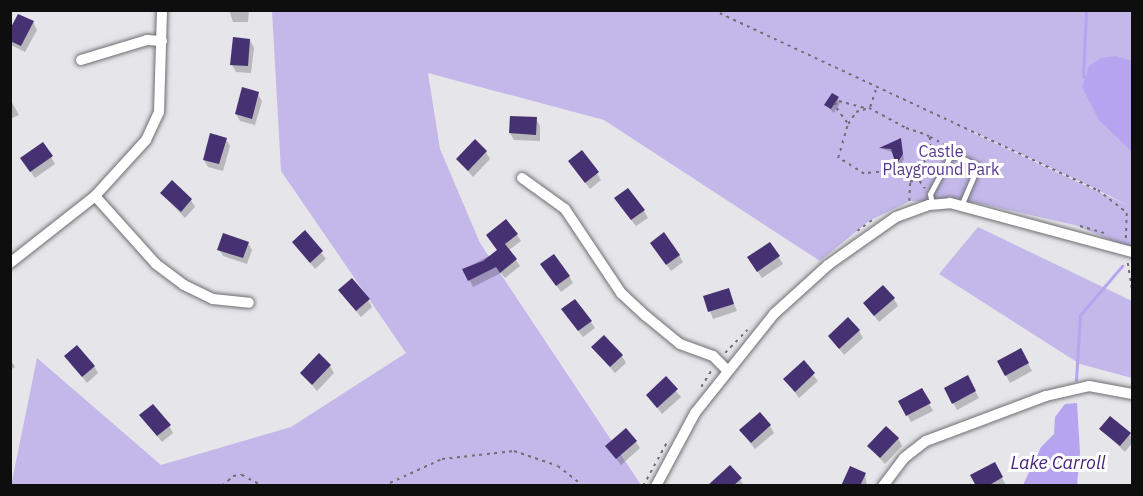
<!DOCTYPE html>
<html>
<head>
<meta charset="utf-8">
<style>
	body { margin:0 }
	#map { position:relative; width:1143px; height:496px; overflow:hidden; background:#e6e5ea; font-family:"IBM Plex Sans",sans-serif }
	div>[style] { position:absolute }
	.green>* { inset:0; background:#c3b8e9 }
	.water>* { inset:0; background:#b7a4f0 }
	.shadow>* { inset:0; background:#0003 }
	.stream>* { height:3px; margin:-1.5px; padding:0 1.5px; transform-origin:1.5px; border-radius:1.5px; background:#b7a4f0 }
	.building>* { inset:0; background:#463173 }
	.path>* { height:1.5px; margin-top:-0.75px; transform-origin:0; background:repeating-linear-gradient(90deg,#707072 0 3px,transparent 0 7.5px) }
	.roads { filter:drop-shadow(0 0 2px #6e6e72) drop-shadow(0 0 2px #6e6e72) }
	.lane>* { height:5px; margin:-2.5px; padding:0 2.5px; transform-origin:2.5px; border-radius:2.5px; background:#fff }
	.street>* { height:10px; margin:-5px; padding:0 5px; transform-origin:5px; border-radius:5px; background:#fff }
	span { translate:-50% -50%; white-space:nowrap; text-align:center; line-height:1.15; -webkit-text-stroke:6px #fff; paint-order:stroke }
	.park-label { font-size:16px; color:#55378f }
	.water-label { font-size:18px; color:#44247b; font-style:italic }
	.frame { position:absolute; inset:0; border:12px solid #0e0e0f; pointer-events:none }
</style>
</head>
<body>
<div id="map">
	<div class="green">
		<div style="clip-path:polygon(evenodd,272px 11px,1132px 10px,1132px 249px,1075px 225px,977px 203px,910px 201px,869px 221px,820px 261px,604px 120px,428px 73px,440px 149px,480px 243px,641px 485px,11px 486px,37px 358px,161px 465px,291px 427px,406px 353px,281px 171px,272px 11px,969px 130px,1098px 190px,1131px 207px,969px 131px,969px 130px)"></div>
		<div style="clip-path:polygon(978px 227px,1132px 301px,1132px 378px,1080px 364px,939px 274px)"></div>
	</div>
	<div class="water">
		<div style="clip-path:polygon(1116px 56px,1132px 61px,1132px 152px,1099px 120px,1082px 87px,1089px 66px,1101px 58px)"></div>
		<div style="clip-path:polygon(1077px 403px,1080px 453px,1077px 485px,1023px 485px,1041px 447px,1054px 434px,1055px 417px,1065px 404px)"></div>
	</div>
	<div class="shadow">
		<div style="clip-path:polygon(229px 10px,249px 10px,248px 22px,233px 22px)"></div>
		<div style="clip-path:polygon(33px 22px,37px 30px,25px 52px,11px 45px,10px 32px)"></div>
		<div style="clip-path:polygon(250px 40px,254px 48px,251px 73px,236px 72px,232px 65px)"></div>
		<div style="clip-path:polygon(258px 94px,262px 101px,255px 125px,240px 121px,236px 114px)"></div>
		<div style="clip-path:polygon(10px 99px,19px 115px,10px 119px)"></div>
		<div style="clip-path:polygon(837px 99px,840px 103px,834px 113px,826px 105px)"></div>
		<div style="clip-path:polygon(536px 119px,540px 126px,540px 141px,514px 140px,510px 133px)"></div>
		<div style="clip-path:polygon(226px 139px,230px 146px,223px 171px,208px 167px,204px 160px)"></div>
		<div style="clip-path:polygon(900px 140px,904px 159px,899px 168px,894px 153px,881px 148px)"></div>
		<div style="clip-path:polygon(486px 152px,490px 159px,473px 177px,458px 159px)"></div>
		<div style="clip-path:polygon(51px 157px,55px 164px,35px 178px,26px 165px)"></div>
		<div style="clip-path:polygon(574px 168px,597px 173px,601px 180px,590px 189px)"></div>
		<div style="clip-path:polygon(162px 194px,191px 200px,195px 207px,185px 218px)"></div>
		<div style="clip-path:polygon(620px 206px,644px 211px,648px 218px,636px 226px)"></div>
		<div style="clip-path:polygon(305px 232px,326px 259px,315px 269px,294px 242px)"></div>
		<div style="clip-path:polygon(517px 235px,521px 241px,509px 250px,520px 266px,505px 278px,501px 273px,473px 287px,464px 269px,498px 251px,491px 242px)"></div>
		<div style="clip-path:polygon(248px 243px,252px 250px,247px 264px,223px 256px,219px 249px)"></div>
		<div style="clip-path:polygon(770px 244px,783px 264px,762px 278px,753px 265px)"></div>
		<div style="clip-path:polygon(656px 250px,679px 255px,683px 262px,671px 271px)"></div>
		<div style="clip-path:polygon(546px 271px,569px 276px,573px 283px,561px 292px)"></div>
		<div style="clip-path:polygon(728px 289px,737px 311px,713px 319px,705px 297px)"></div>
		<div style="clip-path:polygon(344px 297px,368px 300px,372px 307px,361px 317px)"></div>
		<div style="clip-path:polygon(894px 299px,898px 306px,879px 322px,865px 304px)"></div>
		<div style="clip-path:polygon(567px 316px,591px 322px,595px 328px,583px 337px)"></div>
		<div style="clip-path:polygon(859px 331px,863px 338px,844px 355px,829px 336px)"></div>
		<div style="clip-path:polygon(593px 348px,622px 356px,626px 363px,615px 373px)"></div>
		<div style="clip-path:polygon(1021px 350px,1032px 371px,1010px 383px,999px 362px)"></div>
		<div style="clip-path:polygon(66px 356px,94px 366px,98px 373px,87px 383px)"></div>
		<div style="clip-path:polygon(10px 359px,15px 367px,10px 370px)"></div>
		<div style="clip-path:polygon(803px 363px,818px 381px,799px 398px,785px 379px)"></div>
		<div style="clip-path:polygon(330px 366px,334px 373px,317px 391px,302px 373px)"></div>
		<div style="clip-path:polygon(967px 377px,979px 398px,957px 410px,946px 389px)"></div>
		<div style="clip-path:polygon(666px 379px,681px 397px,662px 414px,648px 395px)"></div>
		<div style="clip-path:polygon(922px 390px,933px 411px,911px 422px,900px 401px)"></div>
		<div style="clip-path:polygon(141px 416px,169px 426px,173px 433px,162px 442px)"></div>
		<div style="clip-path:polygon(770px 426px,774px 433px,755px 449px,741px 431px)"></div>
		<div style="clip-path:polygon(1101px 429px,1130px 434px,1132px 443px,1125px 452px)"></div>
		<div style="clip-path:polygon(898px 438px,902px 446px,885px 464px,869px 446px)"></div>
		<div style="clip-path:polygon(636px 442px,640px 448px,621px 465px,607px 446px)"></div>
		<div style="clip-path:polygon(994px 464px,1006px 485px,978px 486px)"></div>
		<div style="clip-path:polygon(865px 474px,867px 486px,843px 486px)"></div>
		<div style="clip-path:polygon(740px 479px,744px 486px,712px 486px)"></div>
	</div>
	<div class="stream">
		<div style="left:1083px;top:77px;width:67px;rotate:-87.4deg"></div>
		<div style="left:1076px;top:380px;width:65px;rotate:-86.5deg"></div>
		<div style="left:1080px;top:315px;width:65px;rotate:-49.4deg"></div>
	</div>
	<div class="building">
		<div style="clip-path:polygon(18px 14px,34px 21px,21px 46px,10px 41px,10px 29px)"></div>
		<div style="clip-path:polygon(233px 37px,250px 39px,248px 66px,230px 65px)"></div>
		<div style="clip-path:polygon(242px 87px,259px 92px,252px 119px,235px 114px)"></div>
		<div style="clip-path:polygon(832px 93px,839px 97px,831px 109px,824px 105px)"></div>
		<div style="clip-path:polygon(510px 116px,537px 117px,536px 135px,509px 133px)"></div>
		<div style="clip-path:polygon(210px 133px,227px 138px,219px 164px,203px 160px)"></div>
		<div style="clip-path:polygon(901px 138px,903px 154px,896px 165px,891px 149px,879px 148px)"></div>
		<div style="clip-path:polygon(475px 139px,487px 151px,468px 171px,456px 159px)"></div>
		<div style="clip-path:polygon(43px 142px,53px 156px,30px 172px,20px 158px)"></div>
		<div style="clip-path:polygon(582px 150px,599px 172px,585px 183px,568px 161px)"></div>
		<div style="clip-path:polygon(172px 180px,192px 199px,181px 212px,160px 193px)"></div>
		<div style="clip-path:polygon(628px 188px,645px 210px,631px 220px,614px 198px)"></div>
		<div style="clip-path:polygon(506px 219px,518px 234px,505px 244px,517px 259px,500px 273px,496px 267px,468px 281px,462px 269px,483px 261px,497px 250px,486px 235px)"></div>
		<div style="clip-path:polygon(305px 230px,323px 251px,310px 263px,292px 242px)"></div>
		<div style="clip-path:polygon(664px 232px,680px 255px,666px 265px,650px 243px)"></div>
		<div style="clip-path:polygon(223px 233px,249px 242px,243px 258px,217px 250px)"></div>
		<div style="clip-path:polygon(770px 242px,780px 256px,757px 272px,747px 257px)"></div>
		<div style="clip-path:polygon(554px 254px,570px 276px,556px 286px,540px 264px)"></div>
		<div style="clip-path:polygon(352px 278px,370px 299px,356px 311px,338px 290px)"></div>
		<div style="clip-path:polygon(883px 285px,895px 298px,874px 316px,863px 303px)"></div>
		<div style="clip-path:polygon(729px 288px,734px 304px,708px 312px,703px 296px)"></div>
		<div style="clip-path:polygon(575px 299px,592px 321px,578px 331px,561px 309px)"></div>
		<div style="clip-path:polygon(848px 317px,860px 330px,839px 349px,828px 336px)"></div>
		<div style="clip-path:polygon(604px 335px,623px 355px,610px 367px,591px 347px)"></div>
		<div style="clip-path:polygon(77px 345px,95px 366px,82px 377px,64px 356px)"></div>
		<div style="clip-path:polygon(1021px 348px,1029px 363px,1005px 376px,997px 361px)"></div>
		<div style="clip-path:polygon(319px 353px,331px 365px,312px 385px,300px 373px)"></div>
		<div style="clip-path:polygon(804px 360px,815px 373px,795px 392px,783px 379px)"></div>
		<div style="clip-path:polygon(968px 375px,976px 391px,952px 404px,944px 388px)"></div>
		<div style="clip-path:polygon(666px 376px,678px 389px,657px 408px,646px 395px)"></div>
		<div style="clip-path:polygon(922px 388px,931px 403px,906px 416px,898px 401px)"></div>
		<div style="clip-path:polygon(153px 404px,171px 425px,157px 436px,139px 415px)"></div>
		<div style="clip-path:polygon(760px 412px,771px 425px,751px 443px,739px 430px)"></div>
		<div style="clip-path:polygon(1110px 416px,1131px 433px,1120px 446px,1099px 429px)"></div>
		<div style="clip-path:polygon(886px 426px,899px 438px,880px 458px,867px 446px)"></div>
		<div style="clip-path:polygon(626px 428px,637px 441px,616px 459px,605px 446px)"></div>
		<div style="clip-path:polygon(995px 462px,1003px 477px,988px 486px,976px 486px,970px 475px)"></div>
		<div style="clip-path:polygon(730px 465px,742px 478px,733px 486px,707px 486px)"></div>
		<div style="clip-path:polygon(850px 466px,866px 473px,860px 486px,841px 486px)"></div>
	</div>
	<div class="path">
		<div style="left:713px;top:10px;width:425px;rotate:25.1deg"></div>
		<div style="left:1098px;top:190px;width:37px;rotate:38deg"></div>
		<div style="left:1127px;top:213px;width:26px;rotate:92deg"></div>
		<div style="left:870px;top:107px;width:19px;rotate:-72deg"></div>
		<div style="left:847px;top:123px;width:22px;rotate:-126deg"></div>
		<div style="left:834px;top:105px;width:6px;rotate:-39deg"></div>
		<div style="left:839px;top:101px;width:28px;rotate:15deg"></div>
		<div style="left:930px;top:137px;width:19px;rotate:87deg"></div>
		<div style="left:931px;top:156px;width:12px;rotate:138deg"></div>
		<div style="left:922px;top:164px;width:22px;rotate:164deg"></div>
		<div style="left:901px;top:170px;width:37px;rotate:174deg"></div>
		<div style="left:864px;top:174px;width:31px;rotate:-148deg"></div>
		<div style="left:838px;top:158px;width:35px;rotate:-74deg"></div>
		<div style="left:848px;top:124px;width:14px;rotate:-56deg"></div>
		<div style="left:856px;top:112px;width:14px;rotate:-17deg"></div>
		<div style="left:869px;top:108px;width:42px;rotate:28.4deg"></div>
		<div style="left:906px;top:128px;width:22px;rotate:18deg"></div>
		<div style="left:927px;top:135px;width:4px;rotate:34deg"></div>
		<div style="left:930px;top:137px;width:18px;rotate:27deg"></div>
		<div style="left:946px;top:145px;width:4px;rotate:56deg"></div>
		<div style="left:922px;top:165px;width:10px;rotate:61deg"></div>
		<div style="left:911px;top:169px;width:24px;rotate:54deg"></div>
		<div style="left:909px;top:201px;width:19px;rotate:-87deg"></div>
		<div style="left:910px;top:182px;width:19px;rotate:-25deg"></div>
		<div style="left:1080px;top:226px;width:25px;rotate:16deg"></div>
		<div style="left:857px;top:231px;width:22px;rotate:-36deg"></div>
		<div style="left:1128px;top:263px;width:25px;rotate:81deg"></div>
		<div style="left:725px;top:353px;width:32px;rotate:-46deg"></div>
		<div style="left:701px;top:387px;width:19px;rotate:-58deg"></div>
		<div style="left:222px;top:486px;width:15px;rotate:-42deg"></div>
		<div style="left:233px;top:476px;width:9px;rotate:-6deg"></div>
		<div style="left:242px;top:475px;width:24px;rotate:28deg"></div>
		<div style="left:383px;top:486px;width:65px;rotate:-24.6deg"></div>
		<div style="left:442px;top:459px;width:72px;rotate:-6.3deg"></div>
		<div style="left:514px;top:451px;width:46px;rotate:18.8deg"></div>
		<div style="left:558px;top:466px;width:33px;rotate:38deg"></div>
		<div style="left:643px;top:486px;width:50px;rotate:-61.4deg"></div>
	</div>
	<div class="roads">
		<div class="lane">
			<div style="left:932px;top:205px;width:11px;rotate:-100deg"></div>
			<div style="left:930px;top:194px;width:47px;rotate:-61.8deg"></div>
			<div style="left:952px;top:153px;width:29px;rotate:27deg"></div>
			<div style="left:978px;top:166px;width:43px;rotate:113deg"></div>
		</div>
		<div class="street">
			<div style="left:81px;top:60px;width:69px;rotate:-16.9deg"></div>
			<div style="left:147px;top:40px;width:15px;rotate:4deg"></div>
			<div style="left:522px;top:178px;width:53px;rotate:35.8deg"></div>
			<div style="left:565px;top:209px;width:101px;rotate:56.3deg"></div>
			<div style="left:621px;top:293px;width:34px;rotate:43deg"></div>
			<div style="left:646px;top:316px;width:44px;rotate:39.5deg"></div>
			<div style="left:680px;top:344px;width:35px;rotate:20deg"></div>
			<div style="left:713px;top:356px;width:21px;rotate:45deg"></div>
			<div style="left:95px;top:196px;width:91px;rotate:48.1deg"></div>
			<div style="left:156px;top:264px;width:35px;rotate:37deg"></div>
			<div style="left:184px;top:285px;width:32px;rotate:26deg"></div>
			<div style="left:213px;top:299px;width:36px;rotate:6deg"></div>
			<div style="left:10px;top:263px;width:108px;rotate:-38.2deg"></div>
			<div style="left:95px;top:196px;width:76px;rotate:-47.7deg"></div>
			<div style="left:146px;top:140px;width:31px;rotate:-65deg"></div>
			<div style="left:159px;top:112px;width:102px;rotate:-88.3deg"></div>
			<div style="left:656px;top:486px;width:83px;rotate:-61.9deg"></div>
			<div style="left:695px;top:413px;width:127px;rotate:-51.4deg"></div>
			<div style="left:774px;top:314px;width:73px;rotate:-42.2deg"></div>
			<div style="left:828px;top:265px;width:83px;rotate:-35.2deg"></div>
			<div style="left:896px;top:217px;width:35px;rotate:-20deg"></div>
			<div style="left:929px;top:205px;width:21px;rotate:-5deg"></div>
			<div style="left:950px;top:203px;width:188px;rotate:15.1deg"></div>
			<div style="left:883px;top:486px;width:35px;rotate:-53deg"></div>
			<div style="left:904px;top:458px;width:28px;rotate:-38deg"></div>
			<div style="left:926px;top:441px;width:128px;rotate:-20.6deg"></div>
			<div style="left:1046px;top:396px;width:44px;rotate:-13.1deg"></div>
			<div style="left:1089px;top:386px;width:44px;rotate:10.5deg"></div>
		</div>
	</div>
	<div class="park-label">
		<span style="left:941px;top:160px">Castle<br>Playground Park</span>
	</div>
	<div class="water-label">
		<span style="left:1058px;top:463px">Lake Carroll</span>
	</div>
	<div class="frame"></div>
</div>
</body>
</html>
